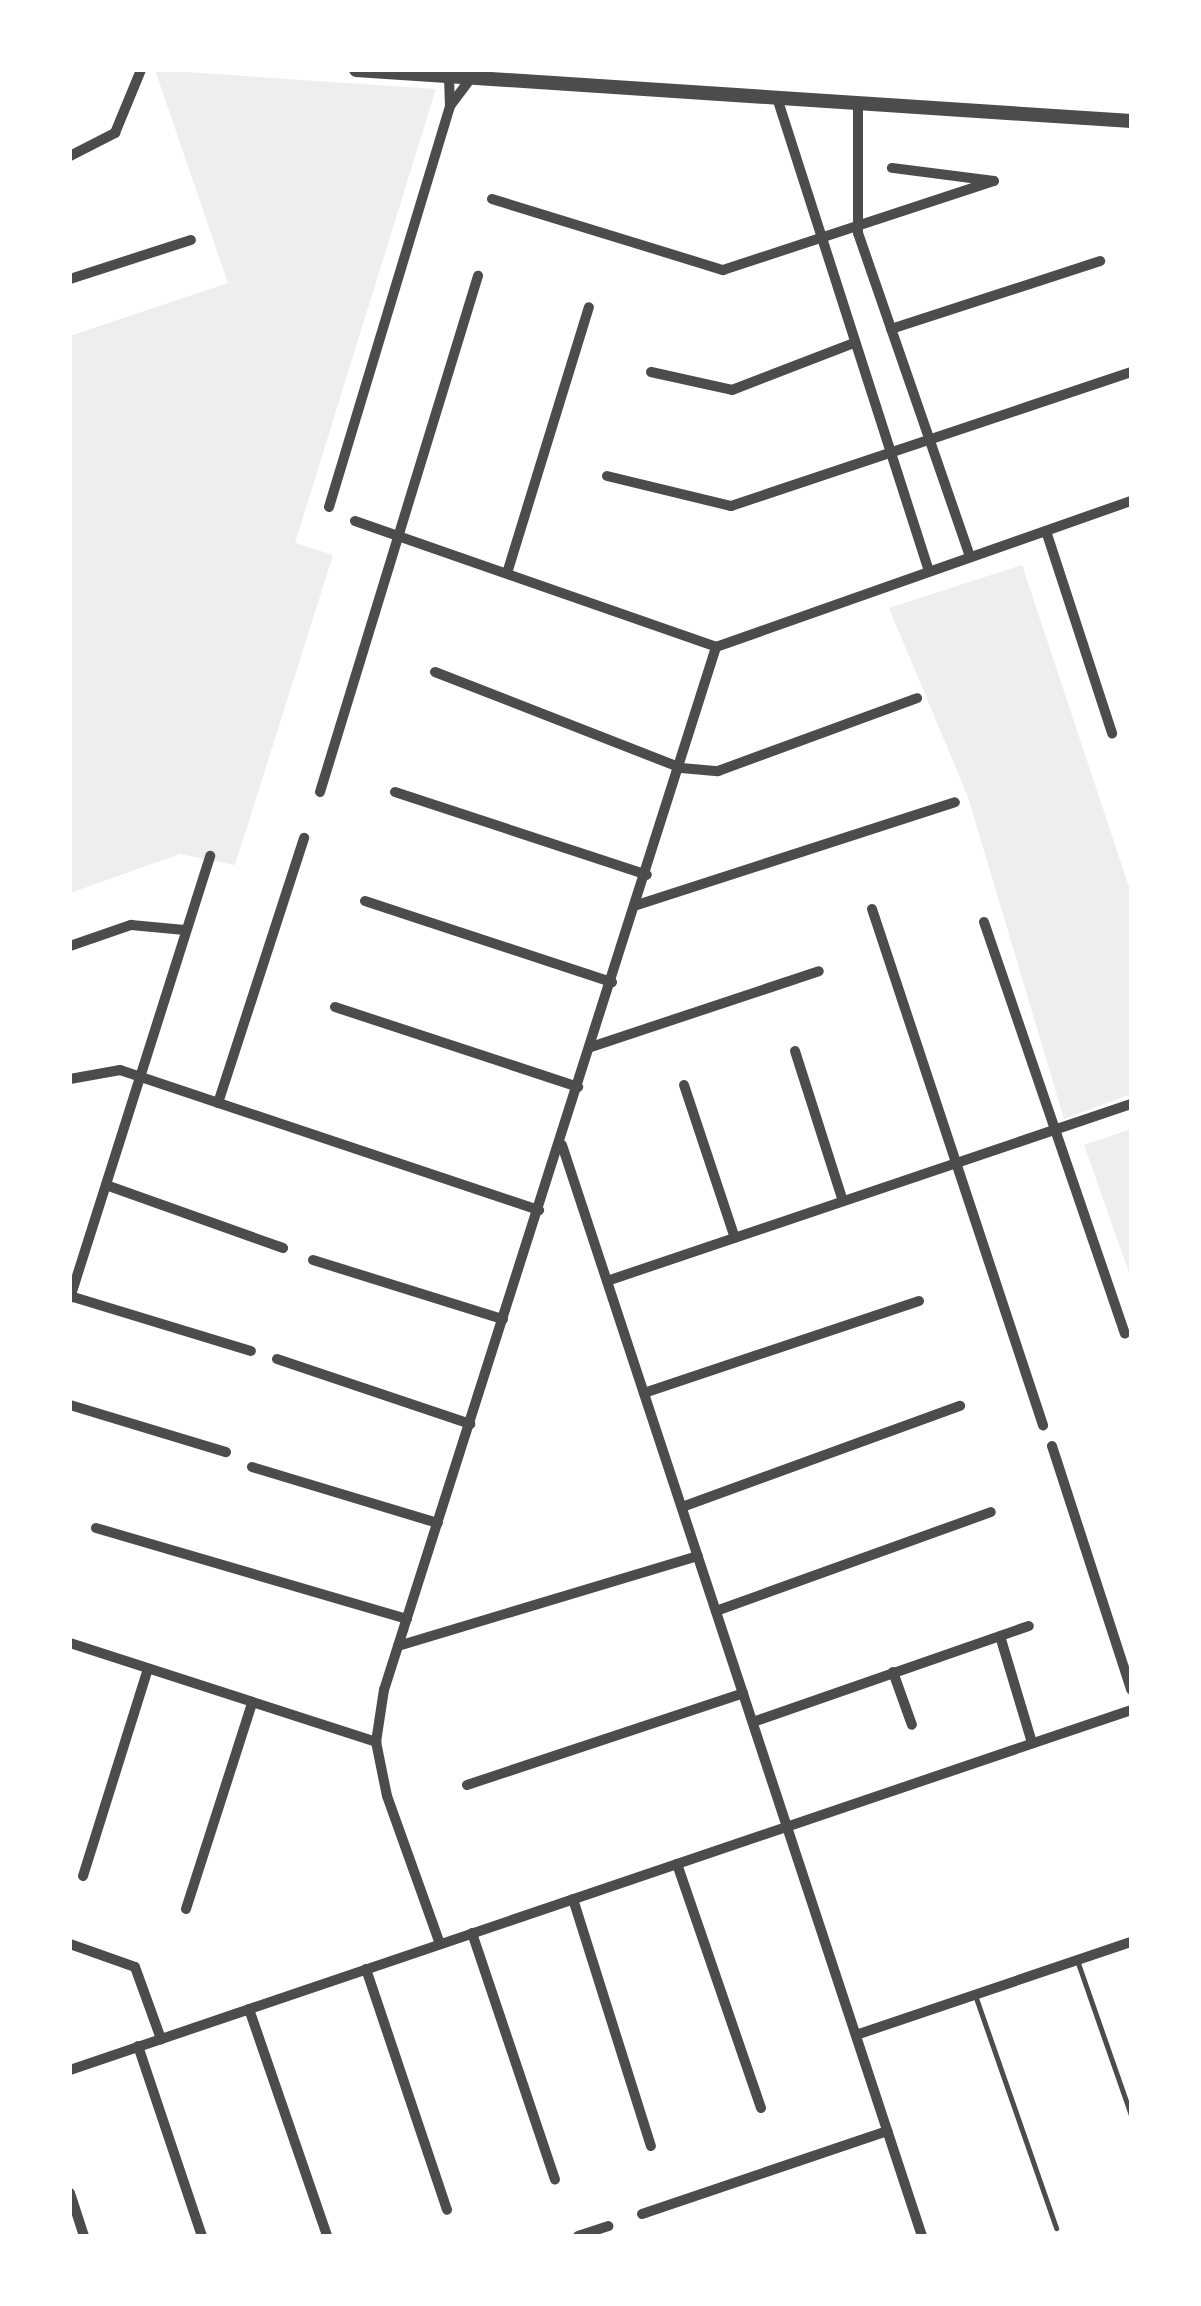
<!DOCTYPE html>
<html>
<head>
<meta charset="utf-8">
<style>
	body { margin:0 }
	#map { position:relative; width:1201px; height:2306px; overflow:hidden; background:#fff; font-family:Barlow,sans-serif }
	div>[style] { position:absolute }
	.green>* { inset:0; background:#eee }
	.service>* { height:5px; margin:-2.5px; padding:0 2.5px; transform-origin:2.5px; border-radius:2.5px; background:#4c4c4c }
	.minor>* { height:10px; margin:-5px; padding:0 5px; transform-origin:5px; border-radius:5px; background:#4c4c4c }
	.tertiary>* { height:14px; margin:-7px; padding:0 7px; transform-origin:7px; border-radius:7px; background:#4c4c4c }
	span { translate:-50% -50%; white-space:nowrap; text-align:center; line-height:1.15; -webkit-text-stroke:9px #fff; paint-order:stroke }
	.frame { position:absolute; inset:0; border:72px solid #fff; pointer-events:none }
</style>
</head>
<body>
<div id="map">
	<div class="green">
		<div style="clip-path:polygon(155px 70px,436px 89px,295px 543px,333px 555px,235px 865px,180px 854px,70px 893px,70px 336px,228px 283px)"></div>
		<div style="clip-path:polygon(1022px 565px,1131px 893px,1131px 1094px,1064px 1119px,968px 797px,889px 608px)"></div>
		<div style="clip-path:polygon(1131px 1129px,1131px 1278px,1084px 1145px)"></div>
	</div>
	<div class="service">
		<div style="left:1078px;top:1963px;width:161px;rotate:70.8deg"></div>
		<div style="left:975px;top:1995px;width:247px;rotate:70.8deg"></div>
	</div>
	<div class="minor">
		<div style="left:779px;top:104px;width:487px;rotate:72.2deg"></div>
		<div style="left:450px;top:106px;width:45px;rotate:-53.1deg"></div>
		<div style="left:858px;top:107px;width:126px;rotate:90deg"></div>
		<div style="left:858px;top:233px;width:340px;rotate:70.9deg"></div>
		<div style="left:70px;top:156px;width:51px;rotate:-27.1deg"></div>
		<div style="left:115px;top:133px;width:68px;rotate:-67.6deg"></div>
		<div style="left:492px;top:199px;width:242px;rotate:17.1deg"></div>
		<div style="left:723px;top:270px;width:285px;rotate:-18.2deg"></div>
		<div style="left:994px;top:181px;width:103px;rotate:-172.7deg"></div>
		<div style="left:70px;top:279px;width:127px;rotate:-17.9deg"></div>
		<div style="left:891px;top:329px;width:220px;rotate:-18deg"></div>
		<div style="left:651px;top:372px;width:83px;rotate:12.5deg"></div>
		<div style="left:732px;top:390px;width:131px;rotate:-21.1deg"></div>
		<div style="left:607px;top:476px;width:128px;rotate:13.6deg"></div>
		<div style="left:731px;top:506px;width:422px;rotate:-18.5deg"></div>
		<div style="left:329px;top:507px;width:419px;rotate:-73.2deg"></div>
		<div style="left:450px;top:106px;width:34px;rotate:-92deg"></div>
		<div style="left:355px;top:521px;width:382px;rotate:19.2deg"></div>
		<div style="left:1046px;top:531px;width:213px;rotate:71.9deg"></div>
		<div style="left:508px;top:570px;width:275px;rotate:-72.9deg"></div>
		<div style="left:716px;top:647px;width:440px;rotate:-19.4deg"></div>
		<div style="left:435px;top:672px;width:264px;rotate:21.3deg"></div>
		<div style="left:681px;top:768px;width:37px;rotate:5deg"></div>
		<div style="left:718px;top:771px;width:212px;rotate:-20.1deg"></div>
		<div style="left:320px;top:792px;width:540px;rotate:-72.98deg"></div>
		<div style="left:395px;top:792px;width:265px;rotate:18.2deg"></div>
		<div style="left:365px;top:901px;width:260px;rotate:18.2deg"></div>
		<div style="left:637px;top:905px;width:334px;rotate:-17.9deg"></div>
		<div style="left:872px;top:909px;width:544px;rotate:71.67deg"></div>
		<div style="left:984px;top:922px;width:435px;rotate:71.1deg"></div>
		<div style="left:70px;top:946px;width:65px;rotate:-19deg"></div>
		<div style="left:131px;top:925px;width:54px;rotate:5.3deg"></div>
		<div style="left:335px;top:1007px;width:256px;rotate:18.2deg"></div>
		<div style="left:591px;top:1047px;width:240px;rotate:-18.4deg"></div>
		<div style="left:795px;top:1051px;width:157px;rotate:72.3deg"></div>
		<div style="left:70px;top:1079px;width:51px;rotate:-10.2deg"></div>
		<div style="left:120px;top:1070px;width:442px;rotate:18.5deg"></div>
		<div style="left:684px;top:1085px;width:161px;rotate:71.6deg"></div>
		<div style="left:218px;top:1103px;width:279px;rotate:-72deg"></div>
		<div style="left:562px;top:1145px;width:1149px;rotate:71.74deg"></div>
		<div style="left:106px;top:1185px;width:188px;rotate:19.6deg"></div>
		<div style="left:313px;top:1260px;width:199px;rotate:17.3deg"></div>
		<div style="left:607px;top:1281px;width:553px;rotate:-18.66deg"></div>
		<div style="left:70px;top:1296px;width:189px;rotate:16.9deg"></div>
		<div style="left:70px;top:1298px;width:464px;rotate:-72.4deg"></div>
		<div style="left:277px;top:1359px;width:204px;rotate:18.6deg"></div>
		<div style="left:644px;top:1393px;width:290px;rotate:-18.5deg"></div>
		<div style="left:70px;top:1405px;width:163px;rotate:16.8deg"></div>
		<div style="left:1052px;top:1446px;width:256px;rotate:72deg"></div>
		<div style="left:252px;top:1467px;width:194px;rotate:16.8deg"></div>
		<div style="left:682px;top:1507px;width:296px;rotate:-20deg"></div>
		<div style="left:96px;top:1528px;width:324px;rotate:16.3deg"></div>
		<div style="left:716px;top:1611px;width:292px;rotate:-19.8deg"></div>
		<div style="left:1000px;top:1636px;width:112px;rotate:73.3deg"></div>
		<div style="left:70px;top:1643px;width:322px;rotate:17.9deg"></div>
		<div style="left:398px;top:1646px;width:313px;rotate:-16.7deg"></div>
		<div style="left:893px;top:1672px;width:56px;rotate:70.3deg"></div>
		<div style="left:753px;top:1722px;width:292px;rotate:-19.2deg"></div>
		<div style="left:467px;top:1785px;width:291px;rotate:-18.4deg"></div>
		<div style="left:677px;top:1864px;width:258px;rotate:71deg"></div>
		<div style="left:83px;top:1876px;width:217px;rotate:-72.6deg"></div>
		<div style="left:573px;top:1899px;width:259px;rotate:72.5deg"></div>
		<div style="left:186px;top:1909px;width:216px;rotate:-72.2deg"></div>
		<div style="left:472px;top:1933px;width:260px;rotate:71.4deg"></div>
		<div style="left:70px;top:1944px;width:69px;rotate:19.5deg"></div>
		<div style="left:135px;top:1967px;width:77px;rotate:70.1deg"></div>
		<div style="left:440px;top:1944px;width:157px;rotate:-109.7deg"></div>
		<div style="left:387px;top:1796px;width:55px;rotate:-101.5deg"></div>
		<div style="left:376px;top:1742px;width:53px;rotate:-81.3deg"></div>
		<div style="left:384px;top:1690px;width:1095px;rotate:-72.34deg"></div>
		<div style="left:366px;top:1969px;width:254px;rotate:71.4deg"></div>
		<div style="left:249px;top:2009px;width:240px;rotate:71deg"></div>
		<div style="left:856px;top:2035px;width:290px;rotate:-18.7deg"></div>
		<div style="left:138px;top:2046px;width:200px;rotate:71.4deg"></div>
		<div style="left:70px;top:2070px;width:1120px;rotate:-18.74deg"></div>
		<div style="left:70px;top:2193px;width:45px;rotate:72deg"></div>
		<div style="left:642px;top:2214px;width:259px;rotate:-18.7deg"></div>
		<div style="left:578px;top:2236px;width:32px;rotate:-18deg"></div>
	</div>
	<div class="tertiary">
		<div style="left:356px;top:70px;width:777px;rotate:3.77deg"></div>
	</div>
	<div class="frame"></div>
</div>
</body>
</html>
